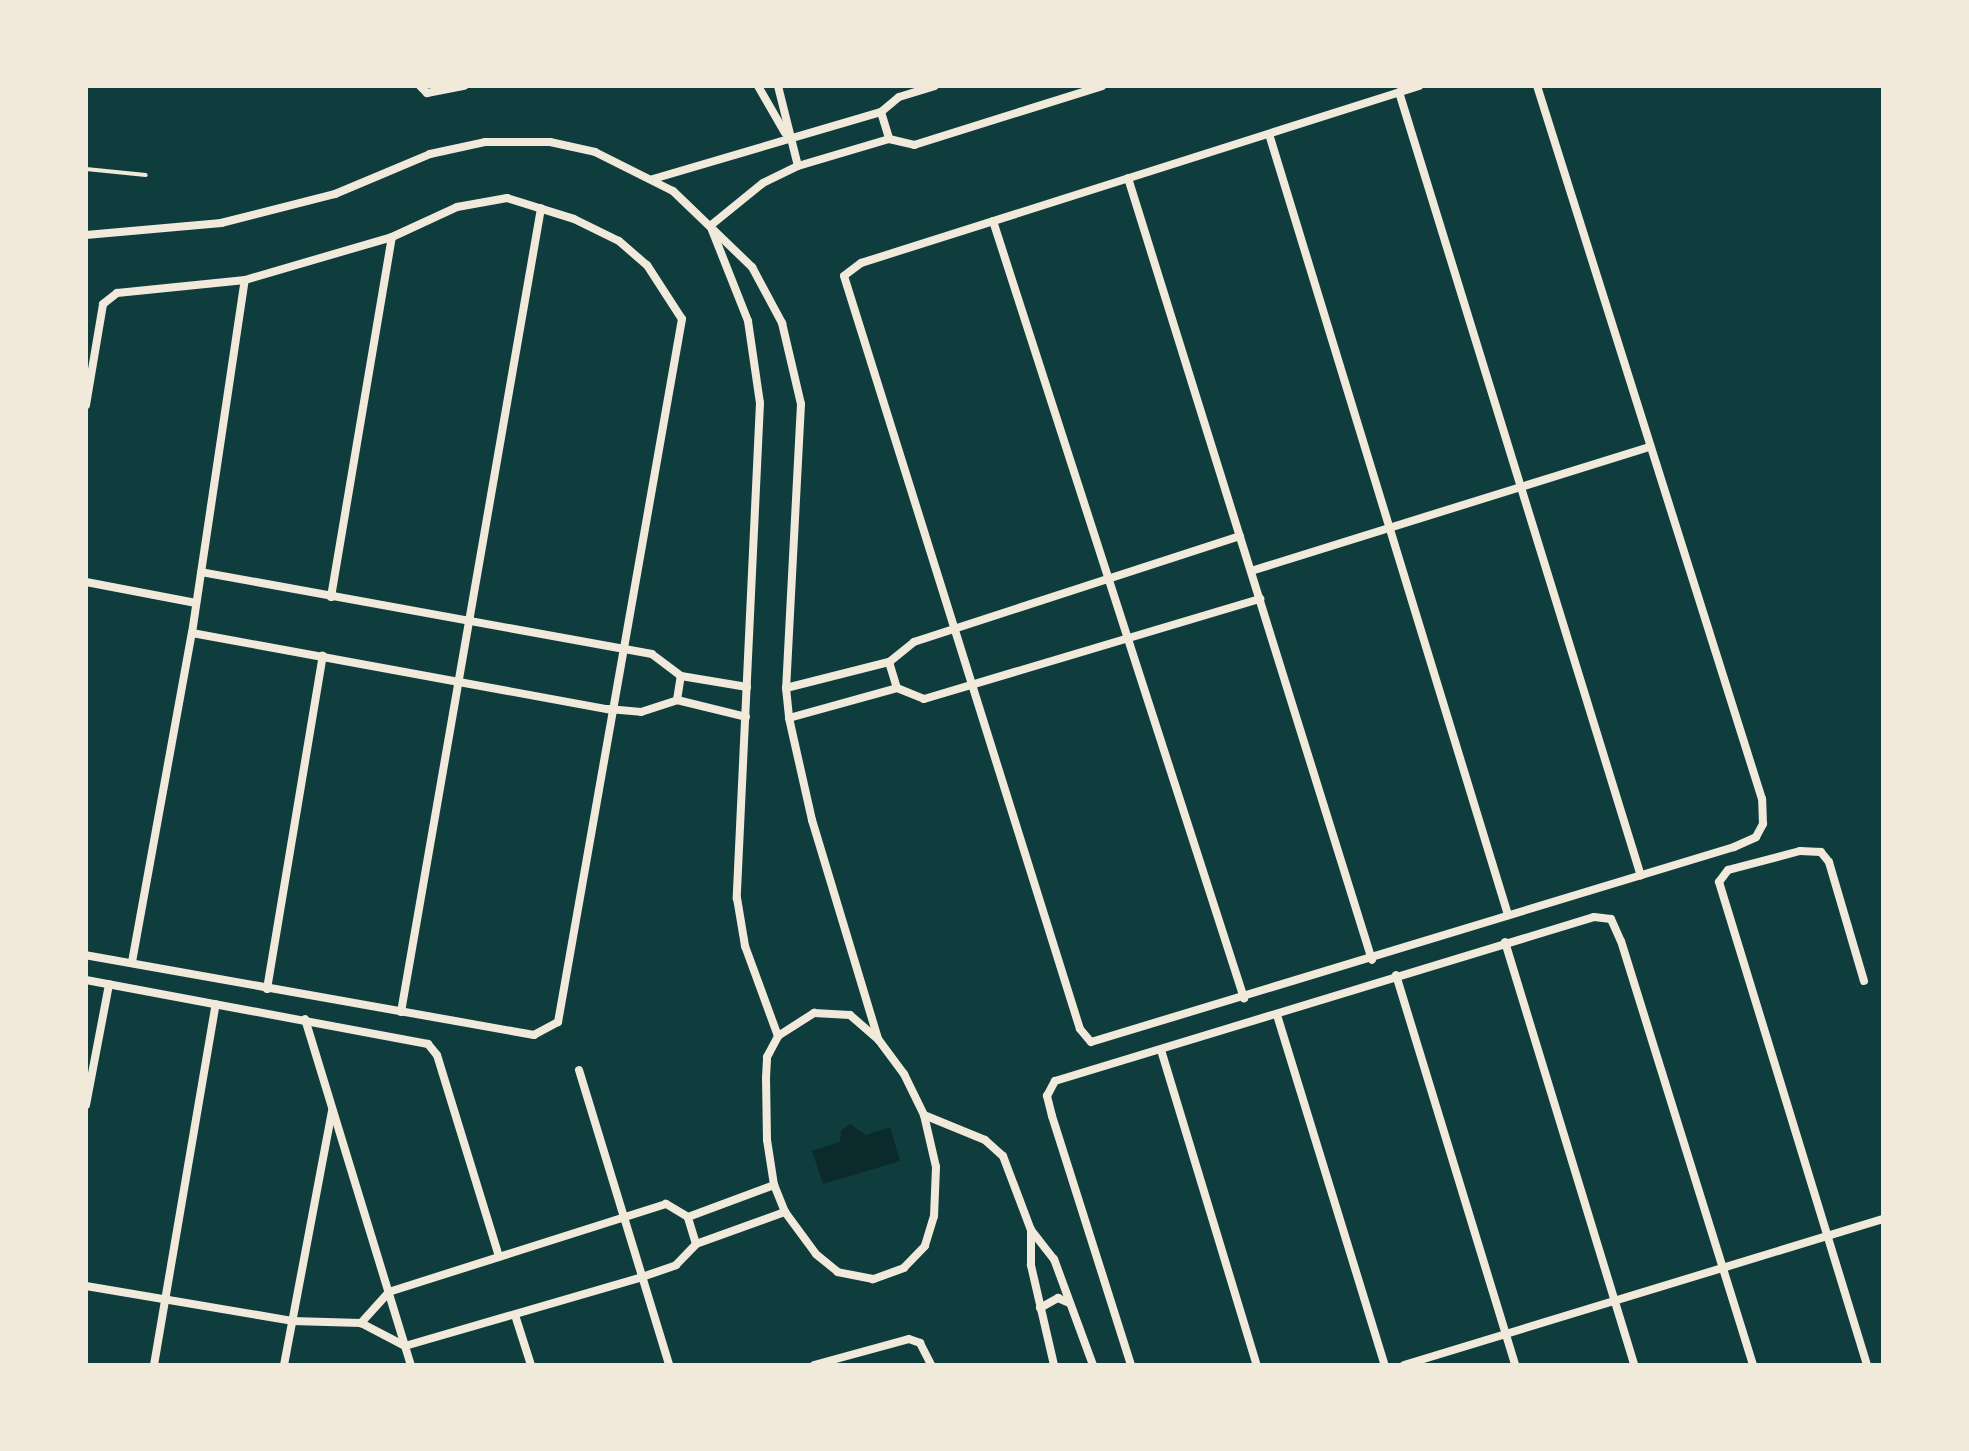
<!DOCTYPE html>
<html>
<head>
<meta charset="utf-8">
<style>
	body { margin:0 }
	#map { position:relative; width:1969px; height:1451px; overflow:hidden; background:#0f3d3e; font-family:"Source Sans 3",sans-serif }
	div>[style] { position:absolute }
	.water>* { inset:0; background:#0a2a2b }
	.service>* { height:4px; margin:-2px; padding:0 2px; transform-origin:2px; border-radius:2px; background:#f1e9da }
	.minor>* { height:8px; margin:-4px; padding:0 4px; transform-origin:4px; border-radius:4px; background:#f1e9da }
	span { translate:-50% -50%; white-space:nowrap; text-align:center; line-height:1.15; -webkit-text-stroke:8px #f1e9da; paint-order:stroke }
	.frame { position:absolute; inset:0; border:88px solid #f1e9da; pointer-events:none }
</style>
</head>
<body>
<div id="map">
	<div class="water">
		<div style="clip-path:polygon(850px 1124px,866px 1135px,890px 1127px,900px 1161px,823px 1184px,812px 1151px,840px 1142px,841px 1131px)"></div>
	</div>
	<div class="service">
		<div style="left:86px;top:169px;width:60px;rotate:5.7deg"></div>
	</div>
	<div class="minor">
		<div style="left:420px;top:86px;width:10px;rotate:45deg"></div>
		<div style="left:427px;top:93px;width:38px;rotate:-11deg"></div>
		<div style="left:758px;top:86px;width:54px;rotate:60.1deg"></div>
		<div style="left:778px;top:86px;width:82px;rotate:76deg"></div>
		<div style="left:1419px;top:86px;width:585px;rotate:162.4deg"></div>
		<div style="left:861px;top:263px;width:21px;rotate:143deg"></div>
		<div style="left:844px;top:276px;width:789px;rotate:72.6deg"></div>
		<div style="left:1080px;top:1029px;width:17px;rotate:50deg"></div>
		<div style="left:1091px;top:1042px;width:672px;rotate:-16.87deg"></div>
		<div style="left:1734px;top:847px;width:24px;rotate:-24deg"></div>
		<div style="left:1756px;top:837px;width:15px;rotate:-62deg"></div>
		<div style="left:1763px;top:824px;width:25px;rotate:-92deg"></div>
		<div style="left:1762px;top:799px;width:748px;rotate:-107.51deg"></div>
		<div style="left:1399px;top:92px;width:820px;rotate:72.85deg"></div>
		<div style="left:881px;top:112px;width:28px;rotate:73deg"></div>
		<div style="left:1269px;top:134px;width:817px;rotate:72.98deg"></div>
		<div style="left:1128px;top:178px;width:819px;rotate:72.67deg"></div>
		<div style="left:653px;top:179px;width:238px;rotate:-16.4deg"></div>
		<div style="left:881px;top:112px;width:23px;rotate:-40deg"></div>
		<div style="left:899px;top:97px;width:37px;rotate:-17deg"></div>
		<div style="left:993px;top:221px;width:817px;rotate:72.1deg"></div>
		<div style="left:710px;top:226px;width:68px;rotate:-39.1deg"></div>
		<div style="left:763px;top:183px;width:39px;rotate:-26deg"></div>
		<div style="left:798px;top:166px;width:95px;rotate:-16.5deg"></div>
		<div style="left:889px;top:139px;width:26px;rotate:13deg"></div>
		<div style="left:914px;top:145px;width:197px;rotate:-17.4deg"></div>
		<div style="left:712px;top:230px;width:98px;rotate:68.4deg"></div>
		<div style="left:748px;top:321px;width:83px;rotate:81.7deg"></div>
		<div style="left:760px;top:403px;width:496px;rotate:92.7deg"></div>
		<div style="left:737px;top:898px;width:49px;rotate:80.5deg"></div>
		<div style="left:745px;top:946px;width:96px;rotate:69.9deg"></div>
		<div style="left:86px;top:235px;width:136px;rotate:-5.1deg"></div>
		<div style="left:221px;top:223px;width:118px;rotate:-14.3deg"></div>
		<div style="left:335px;top:194px;width:103px;rotate:-22.8deg"></div>
		<div style="left:430px;top:154px;width:56px;rotate:-12.3deg"></div>
		<div style="left:485px;top:142px;width:65px"></div>
		<div style="left:550px;top:142px;width:46px;rotate:12.5deg"></div>
		<div style="left:595px;top:152px;width:87px;rotate:26.6deg"></div>
		<div style="left:673px;top:191px;width:110px;rotate:43.9deg"></div>
		<div style="left:752px;top:267px;width:64px;rotate:61.8deg"></div>
		<div style="left:782px;top:323px;width:83px;rotate:76.8deg"></div>
		<div style="left:801px;top:404px;width:284px;rotate:93deg"></div>
		<div style="left:786px;top:688px;width:30px;rotate:84deg"></div>
		<div style="left:789px;top:718px;width:105px;rotate:77.3deg"></div>
		<div style="left:812px;top:820px;width:229px;rotate:73.2deg"></div>
		<div style="left:878px;top:1039px;width:44px;rotate:53.4deg"></div>
		<div style="left:904px;top:1074px;width:46px;rotate:64deg"></div>
		<div style="left:924px;top:1115px;width:53px;rotate:77deg"></div>
		<div style="left:936px;top:1167px;width:49px;rotate:92.3deg"></div>
		<div style="left:934px;top:1216px;width:31px;rotate:107deg"></div>
		<div style="left:925px;top:1246px;width:30px;rotate:134deg"></div>
		<div style="left:904px;top:1268px;width:33px;rotate:160deg"></div>
		<div style="left:873px;top:1279px;width:36px;rotate:-169deg"></div>
		<div style="left:838px;top:1272px;width:28px;rotate:-141deg"></div>
		<div style="left:816px;top:1254px;width:52px;rotate:-126.4deg"></div>
		<div style="left:785px;top:1212px;width:29px;rotate:-112deg"></div>
		<div style="left:774px;top:1185px;width:46px;rotate:-98.8deg"></div>
		<div style="left:767px;top:1140px;width:62px;rotate:-90.9deg"></div>
		<div style="left:766px;top:1078px;width:21px;rotate:-87deg"></div>
		<div style="left:767px;top:1057px;width:24px;rotate:-62deg"></div>
		<div style="left:778px;top:1036px;width:43px;rotate:-32.6deg"></div>
		<div style="left:814px;top:1013px;width:36px;rotate:3deg"></div>
		<div style="left:850px;top:1015px;width:37px;rotate:41deg"></div>
		<div style="left:86px;top:405px;width:102px;rotate:-80.4deg"></div>
		<div style="left:103px;top:304px;width:18px;rotate:-38deg"></div>
		<div style="left:117px;top:293px;width:129px;rotate:-5.8deg"></div>
		<div style="left:245px;top:280px;width:153px;rotate:-16.3deg"></div>
		<div style="left:392px;top:237px;width:72px;rotate:-24.8deg"></div>
		<div style="left:457px;top:207px;width:51px;rotate:-10.2deg"></div>
		<div style="left:507px;top:198px;width:70px;rotate:17.4deg"></div>
		<div style="left:574px;top:219px;width:50px;rotate:26.1deg"></div>
		<div style="left:619px;top:241px;width:37px;rotate:41deg"></div>
		<div style="left:647px;top:265px;width:64px;rotate:57.1deg"></div>
		<div style="left:682px;top:319px;width:714px;rotate:100deg"></div>
		<div style="left:558px;top:1022px;width:27px;rotate:152deg"></div>
		<div style="left:534px;top:1035px;width:455px;rotate:-169.9deg"></div>
		<div style="left:1240px;top:536px;width:343px;rotate:162deg"></div>
		<div style="left:914px;top:642px;width:32px;rotate:141deg"></div>
		<div style="left:889px;top:662px;width:27px;rotate:73deg"></div>
		<div style="left:897px;top:688px;width:29px;rotate:22deg"></div>
		<div style="left:924px;top:699px;width:351px;rotate:-16.6deg"></div>
		<div style="left:1251px;top:571px;width:418px;rotate:-17.3deg"></div>
		<div style="left:86px;top:582px;width:112px;rotate:10.8deg"></div>
		<div style="left:331px;top:597px;width:365px;rotate:-80.4deg"></div>
		<div style="left:192px;top:633px;width:423px;rotate:10.4deg"></div>
		<div style="left:608px;top:709px;width:33px;rotate:5deg"></div>
		<div style="left:641px;top:712px;width:38px;rotate:-18deg"></div>
		<div style="left:677px;top:700px;width:24px;rotate:-81deg"></div>
		<div style="left:681px;top:676px;width:36px;rotate:-143deg"></div>
		<div style="left:652px;top:654px;width:458px;rotate:-169.7deg"></div>
		<div style="left:681px;top:676px;width:67px;rotate:9.5deg"></div>
		<div style="left:786px;top:688px;width:106px;rotate:-14.2deg"></div>
		<div style="left:677px;top:700px;width:71px;rotate:13.8deg"></div>
		<div style="left:789px;top:718px;width:112px;rotate:-15.5deg"></div>
		<div style="left:1505px;top:942px;width:442px;rotate:73deg"></div>
		<div style="left:132px;top:962px;width:334px;rotate:-79.7deg"></div>
		<div style="left:192px;top:633px;width:357px;rotate:-81.5deg"></div>
		<div style="left:1396px;top:975px;width:408px;rotate:73deg"></div>
		<div style="left:86px;top:980px;width:348px;rotate:10.6deg"></div>
		<div style="left:428px;top:1044px;width:14px;rotate:51deg"></div>
		<div style="left:437px;top:1055px;width:211px;rotate:72.9deg"></div>
		<div style="left:1864px;top:981px;width:124px;rotate:-106.4deg"></div>
		<div style="left:1829px;top:862px;width:13px;rotate:-129deg"></div>
		<div style="left:1821px;top:852px;width:21px;rotate:-177deg"></div>
		<div style="left:1800px;top:851px;width:74px;rotate:165.2deg"></div>
		<div style="left:1728px;top:870px;width:15px;rotate:127deg"></div>
		<div style="left:1719px;top:882px;width:505px;rotate:72.96deg"></div>
		<div style="left:267px;top:989px;width:338px;rotate:-80.5deg"></div>
		<div style="left:401px;top:1012px;width:816px;rotate:-80.12deg"></div>
		<div style="left:1277px;top:1015px;width:366px;rotate:72.9deg"></div>
		<div style="left:305px;top:1019px;width:362px;rotate:73deg"></div>
		<div style="left:1161px;top:1050px;width:329px;rotate:73.1deg"></div>
		<div style="left:579px;top:1070px;width:308px;rotate:73deg"></div>
		<div style="left:86px;top:1105px;width:123px;rotate:-79.2deg"></div>
		<div style="left:924px;top:1115px;width:66px;rotate:22.3deg"></div>
		<div style="left:985px;top:1140px;width:24px;rotate:42deg"></div>
		<div style="left:1003px;top:1156px;width:79px;rotate:69.3deg"></div>
		<div style="left:688px;top:1217px;width:92px;rotate:-20.4deg"></div>
		<div style="left:696px;top:1244px;width:28px;rotate:-107deg"></div>
		<div style="left:688px;top:1217px;width:26px;rotate:-149deg"></div>
		<div style="left:666px;top:1204px;width:291px;rotate:162.4deg"></div>
		<div style="left:389px;top:1292px;width:42px;rotate:132.1deg"></div>
		<div style="left:361px;top:1323px;width:50px;rotate:27.6deg"></div>
		<div style="left:405px;top:1346px;width:247px;rotate:-16.2deg"></div>
		<div style="left:642px;top:1277px;width:36px;rotate:-19deg"></div>
		<div style="left:676px;top:1265px;width:29px;rotate:-46deg"></div>
		<div style="left:696px;top:1244px;width:95px;rotate:-19.8deg"></div>
		<div style="left:86px;top:1286px;width:209px;rotate:9.6deg"></div>
		<div style="left:292px;top:1321px;width:69px;rotate:1.7deg"></div>
		<div style="left:1040px;top:1308px;width:21px;rotate:-29deg"></div>
		<div style="left:1058px;top:1298px;width:12px;rotate:24deg"></div>
		<div style="left:515px;top:1315px;width:52px;rotate:72.3deg"></div>
		<div style="left:154px;top:1365px;width:366px;rotate:-80.3deg"></div>
		<div style="left:284px;top:1365px;width:259px;rotate:-79.3deg"></div>
		<div style="left:814px;top:1365px;width:98px;rotate:-15.3deg"></div>
		<div style="left:909px;top:1339px;width:12px;rotate:20deg"></div>
		<div style="left:920px;top:1343px;width:25px;rotate:63deg"></div>
		<div style="left:1054px;top:1365px;width:103px;rotate:-103deg"></div>
		<div style="left:1031px;top:1265px;width:35px;rotate:-90deg"></div>
		<div style="left:1031px;top:1230px;width:37px;rotate:52deg"></div>
		<div style="left:1054px;top:1259px;width:113px;rotate:69.8deg"></div>
		<div style="left:1131px;top:1365px;width:261px;rotate:-107.6deg"></div>
		<div style="left:1052px;top:1116px;width:21px;rotate:-104deg"></div>
		<div style="left:1047px;top:1096px;width:17px;rotate:-62deg"></div>
		<div style="left:1055px;top:1081px;width:563px;rotate:-16.92deg"></div>
		<div style="left:1594px;top:917px;width:17px;rotate:7deg"></div>
		<div style="left:1611px;top:919px;width:24px;rotate:66deg"></div>
		<div style="left:1621px;top:941px;width:444px;rotate:72.7deg"></div>
		<div style="left:1404px;top:1365px;width:501px;rotate:-16.95deg"></div>
	</div>
	<div class="frame"></div>
</div>
</body>
</html>
